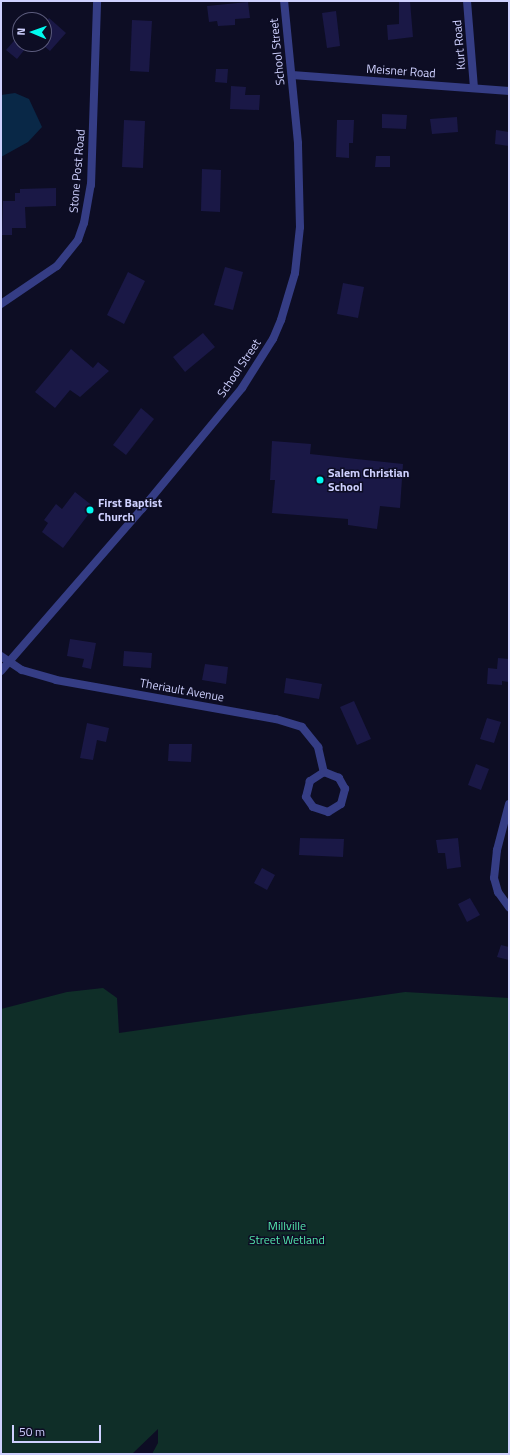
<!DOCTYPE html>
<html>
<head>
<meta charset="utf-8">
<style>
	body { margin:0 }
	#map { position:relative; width:510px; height:1455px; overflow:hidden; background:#0d0d24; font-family:"Titillium Web",sans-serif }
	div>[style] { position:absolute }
	.green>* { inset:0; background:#0f2e28 }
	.water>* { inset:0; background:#092847 }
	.building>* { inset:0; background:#1a1846 }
	.minor>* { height:8px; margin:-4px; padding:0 4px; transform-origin:4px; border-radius:4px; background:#353d85 }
	.tertiary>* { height:8px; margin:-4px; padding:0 4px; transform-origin:4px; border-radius:4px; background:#353d85 }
	.dots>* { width:11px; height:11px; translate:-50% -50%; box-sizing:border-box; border:2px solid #0d0d24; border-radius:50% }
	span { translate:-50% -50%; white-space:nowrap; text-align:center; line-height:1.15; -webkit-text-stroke:3px #0d0d24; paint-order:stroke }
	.street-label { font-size:12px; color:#cfd1ff }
	.poi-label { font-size:12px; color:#cfd1ff; font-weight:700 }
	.left { translate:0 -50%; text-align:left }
	.park-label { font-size:12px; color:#54e6ad }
	.frame { position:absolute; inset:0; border:2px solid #cfd1ff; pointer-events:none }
	.north { position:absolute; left:12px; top:12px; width:40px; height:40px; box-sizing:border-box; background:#0d0d24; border:1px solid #5b5b7c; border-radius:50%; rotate:272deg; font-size:11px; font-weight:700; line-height:16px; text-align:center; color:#cfd1ff }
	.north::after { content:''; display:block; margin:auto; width:14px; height:18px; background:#00faef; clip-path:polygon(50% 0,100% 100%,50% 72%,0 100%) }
	.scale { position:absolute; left:12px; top:1425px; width:89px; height:18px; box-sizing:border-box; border:2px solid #cfd1ff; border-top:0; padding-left:5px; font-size:12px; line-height:14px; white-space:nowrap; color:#cfd1ff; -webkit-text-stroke:3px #0d0d24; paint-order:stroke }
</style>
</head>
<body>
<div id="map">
	<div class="green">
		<div style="clip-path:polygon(103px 988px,117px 998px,119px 1033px,405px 992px,509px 998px,509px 1454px,152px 1454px,158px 1443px,158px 1429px,132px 1454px,1px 1454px,1px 1009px,67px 992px)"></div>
	</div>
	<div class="water">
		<div style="clip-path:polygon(15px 93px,29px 99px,42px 127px,28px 142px,1px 157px,1px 95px)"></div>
	</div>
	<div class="building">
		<div style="clip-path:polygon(399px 1px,410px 1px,413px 37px,388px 40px,387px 25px,399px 24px)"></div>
		<div style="clip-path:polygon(248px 2px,250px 18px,235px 19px,235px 25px,218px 26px,217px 21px,209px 22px,207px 6px)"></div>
		<div style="clip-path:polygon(336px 11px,340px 46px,327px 48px,322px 13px)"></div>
		<div style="clip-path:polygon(49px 18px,66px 33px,50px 51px,44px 46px,44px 24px)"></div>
		<div style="clip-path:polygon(132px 20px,152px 21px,149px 72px,130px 71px)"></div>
		<div style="clip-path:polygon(20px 34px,20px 44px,29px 44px,17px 59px,6px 50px)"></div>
		<div style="clip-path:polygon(216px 69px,228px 69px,227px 83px,215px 82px)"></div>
		<div style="clip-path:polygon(231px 86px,246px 87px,245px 95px,260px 95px,259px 110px,230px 109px)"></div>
		<div style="clip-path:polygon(382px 114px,407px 115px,406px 129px,382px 128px)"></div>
		<div style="clip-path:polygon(457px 117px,458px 132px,432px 134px,430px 119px)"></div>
		<div style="clip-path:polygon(124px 120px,145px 121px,143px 168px,122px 167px)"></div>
		<div style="clip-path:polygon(337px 120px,354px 120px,353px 143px,349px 143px,349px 158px,336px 157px)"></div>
		<div style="clip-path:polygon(496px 130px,509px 132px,509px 146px,495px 144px)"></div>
		<div style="clip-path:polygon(376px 156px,390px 156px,390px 167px,375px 167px)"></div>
		<div style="clip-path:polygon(202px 169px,221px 170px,220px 212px,201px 211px)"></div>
		<div style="clip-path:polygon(56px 188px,56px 206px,25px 207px,26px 228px,12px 228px,12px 235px,2px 235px,3px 201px,15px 201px,15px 193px,20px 193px,20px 189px)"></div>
		<div style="clip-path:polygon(225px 267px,243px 272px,233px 310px,214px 305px)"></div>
		<div style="clip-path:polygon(128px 272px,145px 281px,124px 324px,107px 315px)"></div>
		<div style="clip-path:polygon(343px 283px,364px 287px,358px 318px,337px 314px)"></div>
		<div style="clip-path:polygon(203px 333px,215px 347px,185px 372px,173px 357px)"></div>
		<div style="clip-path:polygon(71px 349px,93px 368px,98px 362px,109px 371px,80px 397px,70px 390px,55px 408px,35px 392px)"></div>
		<div style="clip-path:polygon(141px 408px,154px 419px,126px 455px,113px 445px)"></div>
		<div style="clip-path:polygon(272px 441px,311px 444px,310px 454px,403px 464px,400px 508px,380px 506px,377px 529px,348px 525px,348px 519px,272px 513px,275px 480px,270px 480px)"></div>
		<div style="clip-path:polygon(75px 492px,94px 507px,63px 548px,42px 532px,48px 523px,44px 520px,56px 504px,62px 509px)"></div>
		<div style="clip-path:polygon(70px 639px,96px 643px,91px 669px,82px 667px,84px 659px,67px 656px)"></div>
		<div style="clip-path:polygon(124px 651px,152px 653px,151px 668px,123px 666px)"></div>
		<div style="clip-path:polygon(498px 658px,509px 659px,509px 682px,502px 681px,502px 685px,487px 684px,488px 668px,497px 669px)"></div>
		<div style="clip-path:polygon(205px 664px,228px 667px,226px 684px,202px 680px)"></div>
		<div style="clip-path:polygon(286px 678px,322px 684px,319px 699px,284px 693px)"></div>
		<div style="clip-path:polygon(354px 701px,371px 739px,357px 745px,340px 707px)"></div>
		<div style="clip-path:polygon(487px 718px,501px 722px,494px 743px,480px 739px)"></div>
		<div style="clip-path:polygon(87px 723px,109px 728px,106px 742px,97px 740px,93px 760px,80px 758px)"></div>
		<div style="clip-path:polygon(169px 744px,192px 744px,191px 762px,168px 761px)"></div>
		<div style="clip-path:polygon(476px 764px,489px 769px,481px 790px,468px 785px)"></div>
		<div style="clip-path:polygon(300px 838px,344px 839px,343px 857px,299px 855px)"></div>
		<div style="clip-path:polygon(458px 838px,461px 867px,447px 869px,445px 853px,438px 853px,436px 840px)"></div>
		<div style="clip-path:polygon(262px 868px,275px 875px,267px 890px,254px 883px)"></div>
		<div style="clip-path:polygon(470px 898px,480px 915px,467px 922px,458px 904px)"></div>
		<div style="clip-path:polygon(501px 945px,509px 947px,509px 960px,497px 957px)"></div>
	</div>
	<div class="minor">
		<div style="left:467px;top:1px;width:87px;rotate:85.4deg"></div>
		<div style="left:292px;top:75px;width:218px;rotate:4.2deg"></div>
		<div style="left:1px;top:304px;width:68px;rotate:-34.2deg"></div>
		<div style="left:57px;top:266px;width:33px;rotate:-51deg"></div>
		<div style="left:78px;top:240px;width:18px;rotate:-71deg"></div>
		<div style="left:84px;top:223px;width:39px;rotate:-80deg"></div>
		<div style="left:91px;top:185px;width:184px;rotate:-88.1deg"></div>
		<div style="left:1px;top:656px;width:25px;rotate:34deg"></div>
		<div style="left:22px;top:670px;width:35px;rotate:16deg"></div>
		<div style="left:56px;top:680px;width:223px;rotate:10.1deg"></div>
		<div style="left:276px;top:719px;width:27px;rotate:17deg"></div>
		<div style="left:302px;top:727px;width:26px;rotate:51deg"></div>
		<div style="left:318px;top:747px;width:26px;rotate:77deg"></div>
		<div style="left:324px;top:772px;width:17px;rotate:147deg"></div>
		<div style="left:310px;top:781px;width:16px;rotate:104deg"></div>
		<div style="left:306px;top:797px;width:12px;rotate:55deg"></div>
		<div style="left:313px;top:807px;width:16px;rotate:18deg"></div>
		<div style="left:328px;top:812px;width:15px;rotate:-32deg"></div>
		<div style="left:341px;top:804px;width:16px;rotate:-75deg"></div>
		<div style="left:345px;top:789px;width:13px;rotate:-119deg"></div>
		<div style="left:339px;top:778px;width:16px;rotate:-158deg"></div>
		<div style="left:509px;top:804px;width:48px;rotate:104.6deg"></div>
		<div style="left:497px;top:850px;width:28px;rotate:96deg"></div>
		<div style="left:494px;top:878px;width:15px;rotate:74deg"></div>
		<div style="left:498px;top:892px;width:19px;rotate:54deg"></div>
	</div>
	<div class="tertiary">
		<div style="left:1px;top:671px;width:215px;rotate:-49deg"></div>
		<div style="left:142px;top:509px;width:157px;rotate:-50.4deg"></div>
		<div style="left:242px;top:388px;width:58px;rotate:-57.7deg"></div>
		<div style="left:273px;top:339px;width:21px;rotate:-67deg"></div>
		<div style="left:281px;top:320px;width:49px;rotate:-73.4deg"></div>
		<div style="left:295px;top:273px;width:46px;rotate:-83.8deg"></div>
		<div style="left:300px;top:227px;width:84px;rotate:-91.4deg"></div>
		<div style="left:298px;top:143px;width:143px;rotate:-95.6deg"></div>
	</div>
	<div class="dots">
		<div style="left:320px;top:480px;background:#00faef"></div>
		<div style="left:90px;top:510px;background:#00faef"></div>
	</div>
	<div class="street-label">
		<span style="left:459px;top:45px;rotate:-95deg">Kurt Road</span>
		<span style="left:277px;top:52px;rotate:-96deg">School Street</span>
		<span style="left:401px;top:71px;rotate:4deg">Meisner Road</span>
		<span style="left:77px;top:171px;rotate:-85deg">Stone Post Road</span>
		<span style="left:239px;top:368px;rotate:-56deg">School Street</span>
		<span style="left:182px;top:690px;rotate:10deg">Theriault Avenue</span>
	</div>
	<div class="poi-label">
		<span class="left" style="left:328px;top:480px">Salem Christian<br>School</span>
		<span class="left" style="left:98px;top:510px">First Baptist<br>Church</span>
	</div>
	<div class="park-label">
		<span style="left:287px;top:1233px">Millville<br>Street Wetland</span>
	</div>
	<div class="frame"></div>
	<div class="north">N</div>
	<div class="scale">50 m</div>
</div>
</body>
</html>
